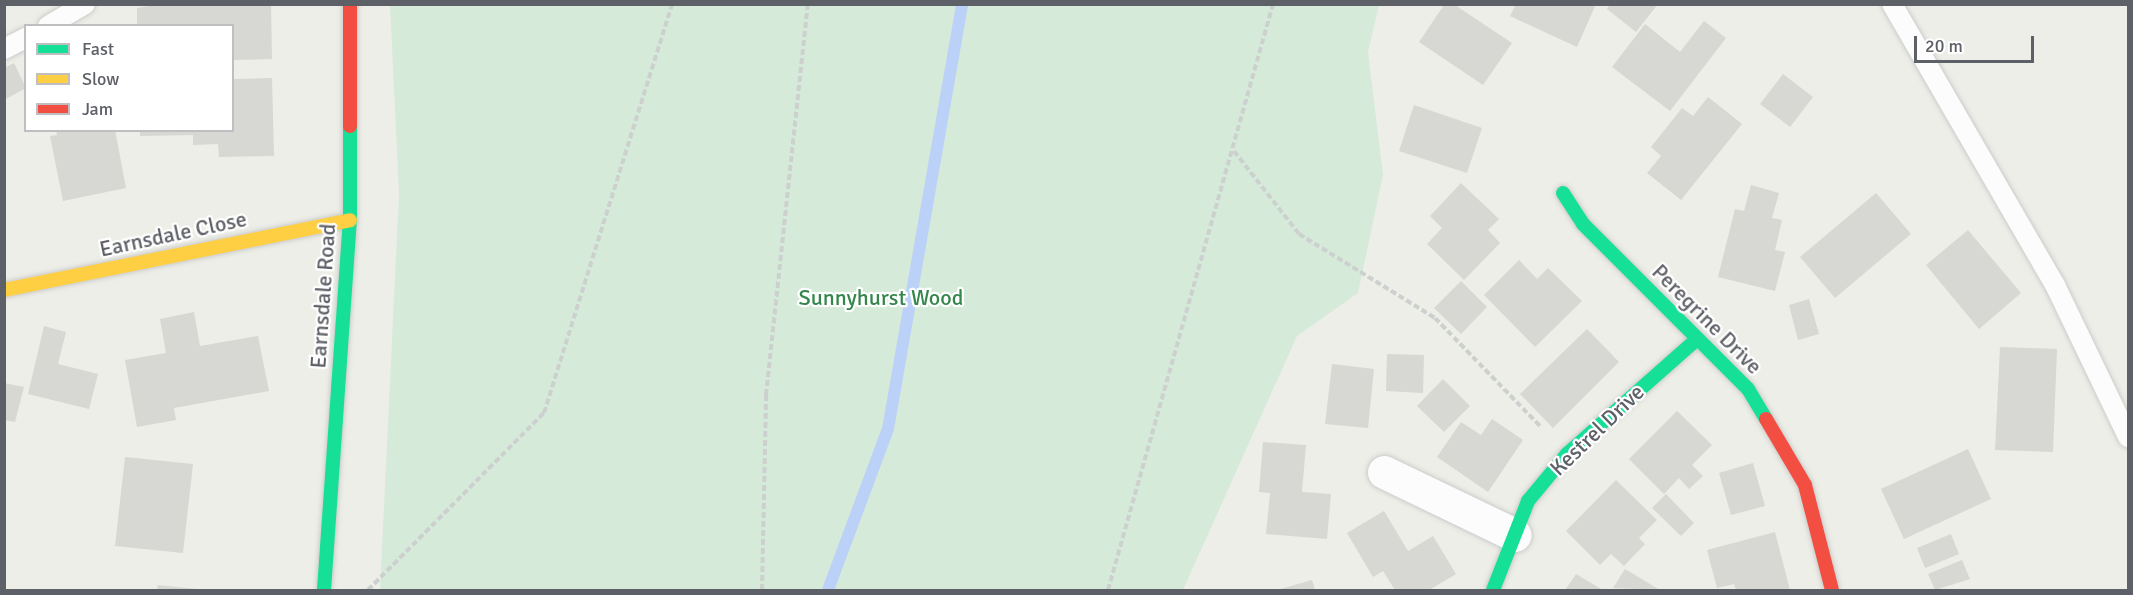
<!DOCTYPE html>
<html>
<head>
<meta charset="utf-8">
<style>
	body { margin:0 }
	#map { position:relative; width:2133px; height:595px; overflow:hidden; background:#eeeee8; font-family:Signika,sans-serif }
	div>[style] { position:absolute }
	.green>* { inset:0; background:#d6ead9 }
	.stream>* { height:12px; margin:-6px; padding:0 6px; transform-origin:6px; border-radius:6px; background:#bcd1f8 }
	.building>* { inset:0; background:#d7d7d3 }
	.path>* { height:4px; margin-top:-2px; transform-origin:0; background:repeating-linear-gradient(90deg,#ccd0ce 0 6px,transparent 0 9px) }
	.roads { filter:drop-shadow(0 0 2px #cbcccb) drop-shadow(0 0 2px #cbcccb) }
	.lane>* { height:20px; margin:-10px; padding:0 10px; transform-origin:10px; border-radius:10px; background:#fcfcfc }
	.street>* { height:33px; margin:-16.5px; padding:0 16.5px; transform-origin:16.5px; border-radius:16.5px; background:#fcfcfc }
	.fast>* { height:14px; margin:-7px; padding:0 7px; transform-origin:7px; border-radius:7px; background:#16e098 }
	.slow>* { height:14px; margin:-7px; padding:0 7px; transform-origin:7px; border-radius:7px; background:#ffcf43 }
	.jam>* { height:14px; margin:-7px; padding:0 7px; transform-origin:7px; border-radius:7px; background:#f24e42 }
	span { translate:-50% -50%; white-space:nowrap; text-align:center; line-height:1.15; -webkit-text-stroke:4.5px #fff; paint-order:stroke }
	.street-label { font-size:22px; color:#5e6067 }
	.park-label { font-size:22px; color:#35864c }
	.frame { position:absolute; inset:0; border:6px solid #5e6067; pointer-events:none }
	.legend { position:absolute; left:24px; top:24px; width:210px; height:108px; box-sizing:border-box; background:#fff; border:2px solid #bfbfc2; margin:0; padding:8px 10px; list-style:none; font-size:18px; color:#5e6067 }
	.legend li { display:flex; align-items:center; gap:12px; height:30px }
	.legend b { width:30px; border:2px solid #bfbfc2 }
	.scale { position:absolute; left:1914px; top:36px; width:120px; height:27px; box-sizing:border-box; border:3px solid #5e6067; border-top:0; padding-left:8px; font-size:18px; line-height:21px; white-space:nowrap; color:#5e6067; -webkit-text-stroke:4px #fff; paint-order:stroke }
</style>
</head>
<body>
<div id="map">
	<div class="green">
		<div style="clip-path:polygon(390px 5px,1379px 5px,1368px 52px,1383px 175px,1358px 293px,1297px 336px,1183px 590px,380px 590px,399px 193px)"></div>
	</div>
	<div class="stream">
		<div style="left:828px;top:590px;width:172px;rotate:-69.6deg"></div>
		<div style="left:888px;top:429px;width:431px;rotate:-80.1deg"></div>
	</div>
	<div class="building">
		<div style="clip-path:polygon(161px 4px,271px 4px,272px 59px,232px 60px,232px 26px,137px 26px,137px 8px)"></div>
		<div style="clip-path:polygon(1516px 4px,1596px 4px,1577px 47px,1510px 16px)"></div>
		<div style="clip-path:polygon(1610px 4px,1658px 4px,1636px 32px,1607px 9px)"></div>
		<div style="clip-path:polygon(1444px 5px,1455px 5px,1512px 43px,1483px 85px,1419px 42px)"></div>
		<div style="clip-path:polygon(1704px 21px,1726px 38px,1670px 111px,1612px 67px,1645px 24px,1680px 52px)"></div>
		<div style="clip-path:polygon(14px 63px,26px 88px,4px 100px,4px 68px)"></div>
		<div style="clip-path:polygon(1783px 74px,1813px 97px,1790px 127px,1760px 104px)"></div>
		<div style="clip-path:polygon(272px 78px,274px 156px,219px 157px,218px 144px,193px 145px,193px 135px,140px 136px,140px 130px,232px 130px,232px 79px)"></div>
		<div style="clip-path:polygon(1708px 97px,1742px 124px,1681px 200px,1647px 173px,1661px 156px,1651px 147px,1682px 108px,1693px 116px)"></div>
		<div style="clip-path:polygon(1414px 105px,1482px 128px,1467px 173px,1399px 151px)"></div>
		<div style="clip-path:polygon(56px 130px,115px 130px,126px 188px,63px 201px,50px 136px,57px 135px)"></div>
		<div style="clip-path:polygon(1461px 183px,1499px 219px,1488px 230px,1500px 243px,1464px 280px,1427px 244px,1442px 228px,1430px 216px)"></div>
		<div style="clip-path:polygon(1751px 185px,1779px 193px,1772px 218px,1782px 220px,1775px 250px,1785px 252px,1775px 291px,1718px 277px,1735px 209px,1744px 211px)"></div>
		<div style="clip-path:polygon(1876px 193px,1911px 234px,1835px 298px,1800px 257px)"></div>
		<div style="clip-path:polygon(1968px 230px,2021px 293px,1979px 329px,1926px 265px)"></div>
		<div style="clip-path:polygon(1519px 260px,1537px 279px,1548px 268px,1582px 301px,1535px 347px,1484px 295px)"></div>
		<div style="clip-path:polygon(1461px 281px,1487px 307px,1461px 334px,1434px 308px)"></div>
		<div style="clip-path:polygon(1809px 299px,1819px 334px,1798px 340px,1789px 305px)"></div>
		<div style="clip-path:polygon(194px 312px,200px 346px,258px 336px,269px 391px,174px 408px,176px 420px,137px 427px,125px 360px,166px 353px,160px 319px)"></div>
		<div style="clip-path:polygon(44px 326px,66px 332px,58px 364px,98px 374px,89px 409px,28px 394px)"></div>
		<div style="clip-path:polygon(1587px 329px,1619px 362px,1553px 428px,1520px 394px)"></div>
		<div style="clip-path:polygon(2000px 347px,2057px 349px,2053px 452px,1995px 450px)"></div>
		<div style="clip-path:polygon(1387px 354px,1424px 355px,1423px 393px,1386px 391px)"></div>
		<div style="clip-path:polygon(1332px 364px,1374px 369px,1368px 428px,1325px 424px)"></div>
		<div style="clip-path:polygon(1443px 379px,1470px 406px,1444px 432px,1417px 406px)"></div>
		<div style="clip-path:polygon(4px 383px,24px 387px,15px 422px,4px 420px)"></div>
		<div style="clip-path:polygon(1677px 411px,1712px 445px,1692px 465px,1703px 476px,1689px 489px,1679px 478px,1664px 494px,1629px 459px)"></div>
		<div style="clip-path:polygon(1492px 419px,1523px 440px,1488px 492px,1437px 457px,1461px 422px,1481px 435px)"></div>
		<div style="clip-path:polygon(1263px 442px,1306px 445px,1302px 492px,1331px 494px,1327px 539px,1266px 534px,1270px 493px,1259px 492px)"></div>
		<div style="clip-path:polygon(1968px 449px,1991px 499px,1904px 539px,1881px 489px)"></div>
		<div style="clip-path:polygon(125px 457px,193px 464px,183px 553px,115px 546px)"></div>
		<div style="clip-path:polygon(1753px 463px,1765px 506px,1731px 515px,1719px 473px)"></div>
		<div style="clip-path:polygon(1616px 480px,1657px 520px,1639px 538px,1645px 544px,1624px 566px,1611px 554px,1600px 565px,1566px 531px)"></div>
		<div style="clip-path:polygon(1666px 494px,1694px 523px,1681px 536px,1652px 508px)"></div>
		<div style="clip-path:polygon(1384px 511px,1408px 551px,1433px 536px,1456px 574px,1429px 590px,1395px 590px,1383px 571px,1373px 577px,1347px 533px)"></div>
		<div style="clip-path:polygon(1775px 532px,1790px 590px,1736px 590px,1734px 584px,1717px 588px,1707px 550px)"></div>
		<div style="clip-path:polygon(1951px 534px,1959px 554px,1925px 568px,1917px 548px)"></div>
		<div style="clip-path:polygon(1962px 560px,1970px 579px,1935px 590px,1928px 574px)"></div>
		<div style="clip-path:polygon(1625px 569px,1660px 590px,1613px 588px)"></div>
		<div style="clip-path:polygon(1576px 574px,1603px 590px,1565px 590px)"></div>
		<div style="clip-path:polygon(1312px 580px,1315px 590px,1277px 590px)"></div>
		<div style="clip-path:polygon(158px 585px,196px 589px,196px 590px,157px 590px)"></div>
	</div>
	<div class="path">
		<div style="left:1234px;top:151px;width:105px;rotate:51.9deg"></div>
		<div style="left:1299px;top:234px;width:160px;rotate:31.7deg"></div>
		<div style="left:1435px;top:318px;width:153px;rotate:45.8deg"></div>
		<div style="left:368px;top:590px;width:250px;rotate:-45.2deg"></div>
		<div style="left:544px;top:413px;width:429px;rotate:-72.6deg"></div>
		<div style="left:762px;top:590px;width:195px;rotate:-88.8deg"></div>
		<div style="left:766px;top:395px;width:393px;rotate:-83.9deg"></div>
		<div style="left:1108px;top:590px;width:609px;rotate:-74.27deg"></div>
	</div>
	<div class="roads">
		<div class="lane">
			<div style="left:1892px;top:4px;width:325px;rotate:59.9deg"></div>
			<div style="left:2055px;top:285px;width:169px;rotate:64.3deg"></div>
			<div style="left:48px;top:26px;width:43px;rotate:-30.7deg"></div>
			<div style="left:4px;top:49px;width:25px;rotate:-27deg"></div>
		</div>
		<div class="street">
			<div style="left:1384px;top:472px;width:145px;rotate:25.7deg"></div>
		</div>
		<div class="fast">
			<div style="left:1563px;top:193px;width:37px;rotate:57deg"></div>
			<div style="left:1583px;top:224px;width:233px;rotate:45deg"></div>
			<div style="left:1748px;top:389px;width:35px;rotate:59deg"></div>
			<div style="left:324px;top:590px;width:371px;rotate:-86deg"></div>
			<div style="left:350px;top:220px;width:94px;rotate:-90deg"></div>
			<div style="left:1493px;top:590px;width:96px;rotate:-68.5deg"></div>
			<div style="left:1528px;top:501px;width:61px;rotate:-50.3deg"></div>
			<div style="left:1567px;top:454px;width:174px;rotate:-41.5deg"></div>
		</div>
		<div class="slow">
			<div style="left:4px;top:290px;width:353px;rotate:-11.4deg"></div>
		</div>
		<div class="jam">
			<div style="left:350px;top:4px;width:122px;rotate:90deg"></div>
			<div style="left:1766px;top:419px;width:77px;rotate:59.4deg"></div>
			<div style="left:1805px;top:485px;width:108px;rotate:75.6deg"></div>
		</div>
	</div>
	<div class="street-label">
		<span style="left:173px;top:234px;rotate:-12deg">Earnsdale Close</span>
		<span style="left:323px;top:296px;rotate:-86deg">Earnsdale Road</span>
		<span style="left:1707px;top:319px;rotate:45deg">Peregrine Drive</span>
		<span style="left:1597px;top:430px;rotate:-44deg">Kestrel Drive</span>
	</div>
	<div class="park-label">
		<span style="left:881px;top:298px">Sunnyhurst Wood</span>
	</div>
	<div class="frame"></div>
	<ul class="legend">
	<li><b style="height:8px;background:#16e098"></b>Fast</li>
	<li><b style="height:8px;background:#ffcf43"></b>Slow</li>
	<li><b style="height:8px;background:#f24e42"></b>Jam</li>
	</ul>
	<div class="scale">20 m</div>
</div>
</body>
</html>
